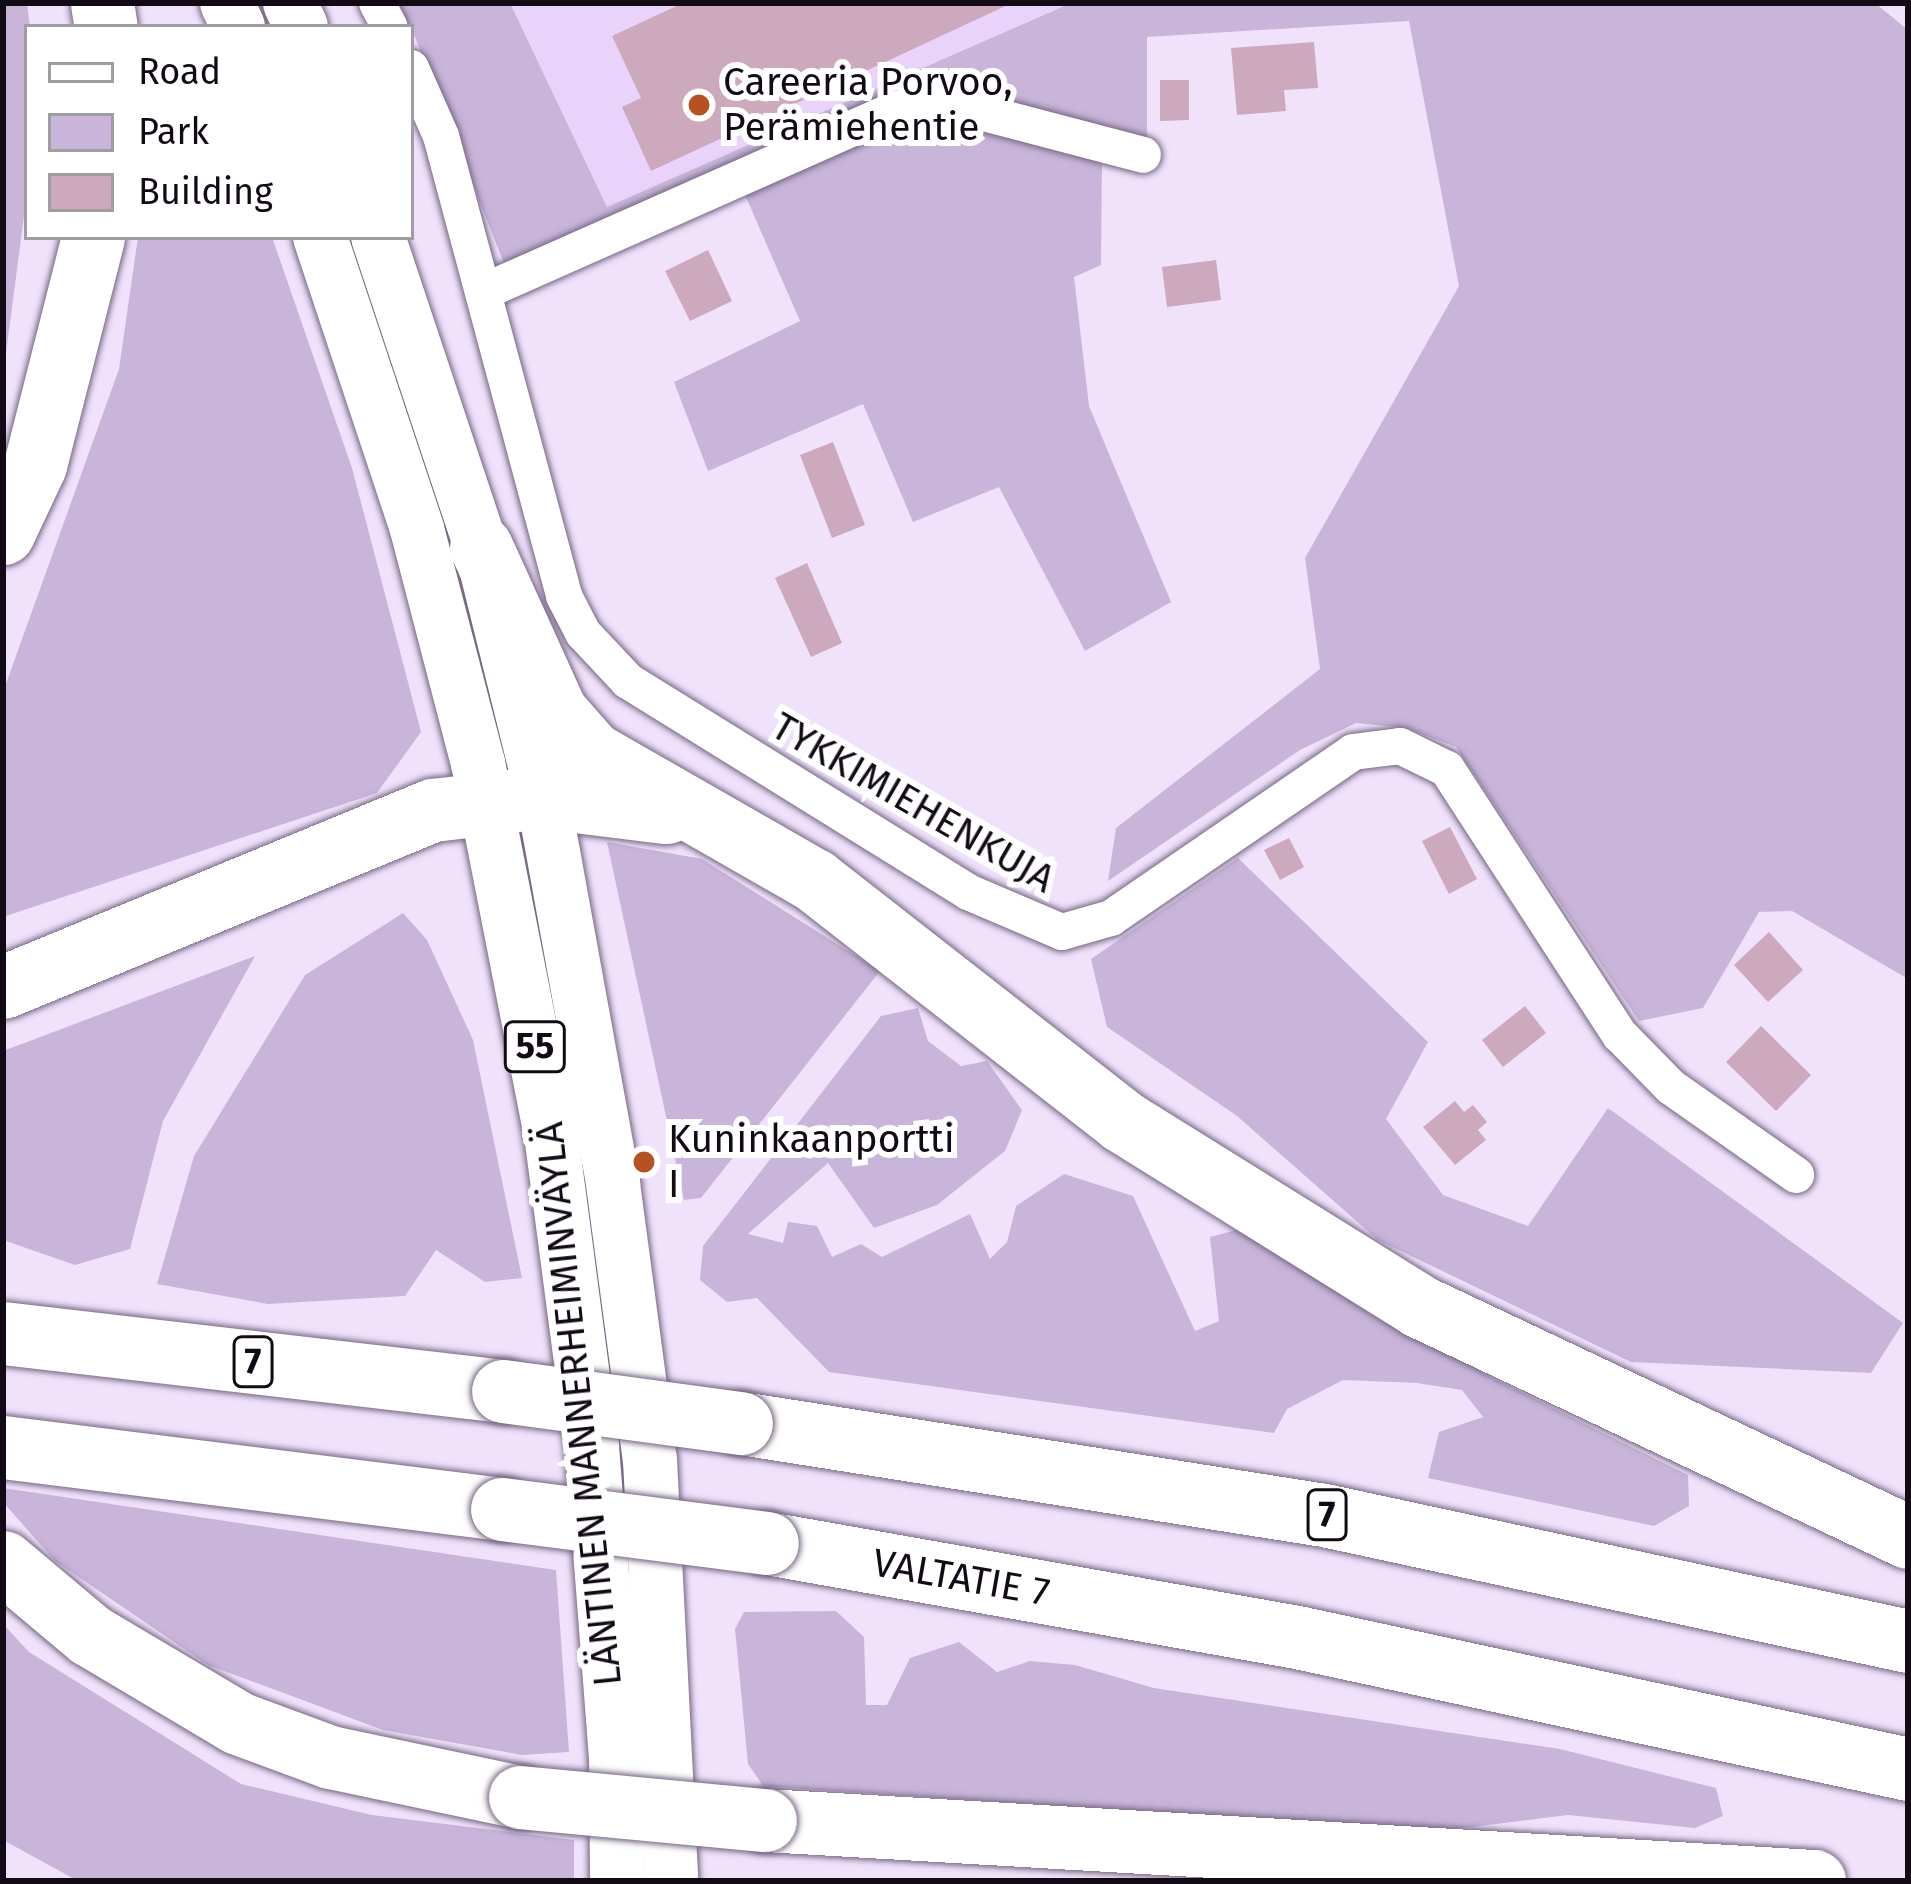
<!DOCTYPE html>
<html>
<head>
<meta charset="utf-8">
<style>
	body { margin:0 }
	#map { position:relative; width:1911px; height:1884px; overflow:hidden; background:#f1e2fc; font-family:"Fira Sans",sans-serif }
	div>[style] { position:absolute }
	.built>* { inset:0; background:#e9d3fa }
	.green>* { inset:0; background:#c9b5d9 }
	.building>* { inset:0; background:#cca9bc }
	.roads { filter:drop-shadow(0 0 3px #766683) drop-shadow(0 0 3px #766683) }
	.street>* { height:36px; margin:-18px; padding:0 18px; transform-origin:18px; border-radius:18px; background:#fff }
	.primary>* { height:54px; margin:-27px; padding:0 27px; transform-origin:27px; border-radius:27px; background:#fff }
	.highway>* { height:63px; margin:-31.5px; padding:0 31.5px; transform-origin:31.5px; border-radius:31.5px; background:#fff }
	.bridges { filter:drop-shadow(0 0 3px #766683) drop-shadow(0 0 3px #766683) }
	.highway-bridge>* { height:63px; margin:-31.5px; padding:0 31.5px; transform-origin:31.5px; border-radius:31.5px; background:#fff }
	.dots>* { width:33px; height:33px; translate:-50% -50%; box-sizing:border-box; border:6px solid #fff; border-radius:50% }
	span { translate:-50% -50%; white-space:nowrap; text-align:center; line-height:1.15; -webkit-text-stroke:12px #fff; paint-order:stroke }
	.shield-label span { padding:3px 9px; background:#fff; border:3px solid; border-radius:9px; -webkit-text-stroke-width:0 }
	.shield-label { font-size:36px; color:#120b16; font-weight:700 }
	.poi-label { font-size:39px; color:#120b16 }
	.left { translate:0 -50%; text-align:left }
	.street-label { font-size:39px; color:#120b16 }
	.frame { position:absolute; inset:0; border:6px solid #120b16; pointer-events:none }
	.legend { position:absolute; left:24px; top:24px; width:390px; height:216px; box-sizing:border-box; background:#fff; border:3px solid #a09da2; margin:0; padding:15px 21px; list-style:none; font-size:36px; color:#120b16 }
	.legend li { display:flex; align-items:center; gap:24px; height:60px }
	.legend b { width:60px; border:3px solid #a09da2 }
</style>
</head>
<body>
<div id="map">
	<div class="built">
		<div style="clip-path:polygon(510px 3px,1071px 3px,607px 207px)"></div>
	</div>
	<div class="green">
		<div style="clip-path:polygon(3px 3px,27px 3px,30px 27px,27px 193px,3px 376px)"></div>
		<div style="clip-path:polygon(390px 3px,510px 3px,607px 207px,1071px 3px,1875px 3px,1908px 30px,1908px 979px,1792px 911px,1759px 912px,1703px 1008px,1639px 1021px,1456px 747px,1406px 728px,1356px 723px,1300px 750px,1108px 881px,1116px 828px,1320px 669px,1305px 558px,1459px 286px,1409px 21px,1147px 37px,1147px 142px,933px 89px,505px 266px,411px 27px,403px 27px)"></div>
		<div style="clip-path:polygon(932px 111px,1102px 156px,1101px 265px,1074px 277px,1089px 406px,1171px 602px,1085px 651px,999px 487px,913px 522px,863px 404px,708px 471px,674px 382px,800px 321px,742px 188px)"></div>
		<div style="clip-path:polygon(138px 237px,272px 237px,352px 468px,421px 732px,377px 793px,3px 917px,3px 692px,119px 369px)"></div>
		<div style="clip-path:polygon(607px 842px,702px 859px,880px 971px,701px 1198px,684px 1200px)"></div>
		<div style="clip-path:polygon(1238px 858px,1428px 1042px,1386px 1119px,1443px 1195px,1528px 1226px,1608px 1108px,1903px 1323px,1871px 1373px,1631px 1362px,1378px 1240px,1237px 1116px,1107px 1027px,1091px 959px)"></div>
		<div style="clip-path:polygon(403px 913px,427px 940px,473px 1040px,522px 1278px,485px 1282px,436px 1250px,405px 1296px,268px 1304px,157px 1284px,194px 1156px,305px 975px)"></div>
		<div style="clip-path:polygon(255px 956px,163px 1121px,130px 1249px,75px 1265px,3px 1240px,3px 1051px)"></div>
		<div style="clip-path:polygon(918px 1008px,928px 1041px,961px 1066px,987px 1061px,1022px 1110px,1005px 1151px,937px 1205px,874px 1228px,828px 1163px,748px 1234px,783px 1243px,788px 1222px,817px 1226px,832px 1257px,861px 1244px,882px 1257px,970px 1214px,990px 1259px,1007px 1242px,1016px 1206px,1064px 1174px,1133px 1196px,1195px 1331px,1219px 1321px,1210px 1237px,1244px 1228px,1492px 1378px,1688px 1475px,1689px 1506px,1654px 1526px,1428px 1478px,1439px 1432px,1483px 1417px,1462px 1390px,1417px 1383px,1343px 1380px,1287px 1409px,1274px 1433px,829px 1372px,757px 1298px,727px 1302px,700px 1280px,703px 1246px,881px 1016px)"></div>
		<div style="clip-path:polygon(3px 1488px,556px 1570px,569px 1752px,522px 1755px,383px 1730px,208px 1665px,55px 1561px,3px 1502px)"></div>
		<div style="clip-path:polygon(836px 1611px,864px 1637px,866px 1705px,887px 1705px,910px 1658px,959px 1642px,997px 1672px,1030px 1661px,1075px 1665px,1154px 1688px,1560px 1749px,1716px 1788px,1723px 1816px,1695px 1828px,1568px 1815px,1439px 1831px,763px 1786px,748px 1764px,735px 1629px,744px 1612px)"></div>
		<div style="clip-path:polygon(3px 1624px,29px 1652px,241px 1784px,372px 1815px,574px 1840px,574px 1881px,78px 1881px,3px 1840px)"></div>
	</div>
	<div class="building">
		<div style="clip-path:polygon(683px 3px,1012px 3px,651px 171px,622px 107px,641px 98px,612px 36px)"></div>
		<div style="clip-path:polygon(1314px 42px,1318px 88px,1284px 90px,1286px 111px,1237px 115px,1231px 48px)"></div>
		<div style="clip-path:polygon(1160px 80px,1189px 80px,1189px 120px,1160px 121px)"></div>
		<div style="clip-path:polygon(708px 250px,732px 301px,690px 321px,665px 271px)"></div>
		<div style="clip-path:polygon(1216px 260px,1221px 300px,1167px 307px,1162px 267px)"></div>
		<div style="clip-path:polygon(833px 442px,865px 525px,832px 538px,800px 455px)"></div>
		<div style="clip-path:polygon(807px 563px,842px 643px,811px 657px,775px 578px)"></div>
		<div style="clip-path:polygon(1450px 827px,1477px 879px,1449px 894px,1422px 841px)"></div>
		<div style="clip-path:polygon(1289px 838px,1304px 867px,1280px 880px,1264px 850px)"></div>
		<div style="clip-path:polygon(1769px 932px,1803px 970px,1768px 1002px,1734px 965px)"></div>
		<div style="clip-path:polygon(1525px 1006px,1546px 1033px,1503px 1067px,1482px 1040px)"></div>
		<div style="clip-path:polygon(1761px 1026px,1811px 1075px,1776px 1111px,1726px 1062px)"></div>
		<div style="clip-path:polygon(1455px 1101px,1464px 1112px,1473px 1105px,1487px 1122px,1478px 1130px,1486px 1140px,1455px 1165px,1423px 1127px)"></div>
	</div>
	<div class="roads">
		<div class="street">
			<div style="left:377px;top:3px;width:27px;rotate:62deg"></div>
			<div style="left:411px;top:68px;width:74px;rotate:66.2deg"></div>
			<div style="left:441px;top:136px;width:476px;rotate:75deg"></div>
			<div style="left:564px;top:596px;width:42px;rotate:62.8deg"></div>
			<div style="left:583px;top:633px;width:66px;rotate:46.8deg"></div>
			<div style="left:628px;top:681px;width:400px;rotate:31.8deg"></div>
			<div style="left:968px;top:892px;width:102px;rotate:23.1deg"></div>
			<div style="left:1062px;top:932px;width:51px;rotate:-15.9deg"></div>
			<div style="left:1111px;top:918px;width:293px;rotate:-34.4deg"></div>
			<div style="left:1353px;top:752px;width:47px;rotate:-7.3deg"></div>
			<div style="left:1400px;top:746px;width:52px;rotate:26.1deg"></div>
			<div style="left:1447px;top:769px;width:317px;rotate:57deg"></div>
			<div style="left:1620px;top:1035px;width:73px;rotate:45.6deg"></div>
			<div style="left:1671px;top:1087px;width:153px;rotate:35.1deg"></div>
			<div style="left:483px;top:292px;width:449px;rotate:-23.9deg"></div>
			<div style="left:893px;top:110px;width:42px;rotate:-13.7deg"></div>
			<div style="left:934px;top:100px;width:216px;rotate:14.7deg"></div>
		</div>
		<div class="primary">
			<div style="left:227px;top:3px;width:26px;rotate:65deg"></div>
			<div style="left:290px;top:3px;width:26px;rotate:65deg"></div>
			<div style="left:320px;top:237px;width:308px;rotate:71.6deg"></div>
			<div style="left:417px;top:529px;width:242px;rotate:75.4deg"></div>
			<div style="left:478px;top:763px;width:378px;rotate:78.9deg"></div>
			<div style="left:551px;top:1134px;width:315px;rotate:82.5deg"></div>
			<div style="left:592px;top:1446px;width:313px;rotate:85.6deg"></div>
			<div style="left:616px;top:1758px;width:123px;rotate:89.5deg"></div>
			<div style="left:378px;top:237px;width:327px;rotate:71.6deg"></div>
			<div style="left:481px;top:547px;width:258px;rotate:76.1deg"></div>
			<div style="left:543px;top:797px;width:393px;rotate:79.7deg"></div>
			<div style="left:613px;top:1184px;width:278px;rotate:82.4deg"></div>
			<div style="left:650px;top:1460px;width:422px;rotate:87.1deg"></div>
		</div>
		<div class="highway">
			<div style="left:102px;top:3px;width:24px;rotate:81deg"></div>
			<div style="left:3px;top:533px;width:75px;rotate:-64.8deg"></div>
			<div style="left:35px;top:465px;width:235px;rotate:-75.7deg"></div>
			<div style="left:481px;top:547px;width:181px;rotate:65.6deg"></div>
			<div style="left:556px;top:712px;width:55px;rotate:48.7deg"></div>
			<div style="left:592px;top:753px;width:256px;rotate:29.8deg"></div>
			<div style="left:814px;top:880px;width:391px;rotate:38deg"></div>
			<div style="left:1122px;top:1121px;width:350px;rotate:31.9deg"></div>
			<div style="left:1419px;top:1306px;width:541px;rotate:25.29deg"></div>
			<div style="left:3px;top:987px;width:465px;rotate:-22.4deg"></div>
			<div style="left:433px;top:810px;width:111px;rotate:-6.7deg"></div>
			<div style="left:543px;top:797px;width:124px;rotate:7deg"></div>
			<div style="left:3px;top:1333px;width:503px;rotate:6.62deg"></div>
			<div style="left:741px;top:1423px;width:590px;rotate:8.97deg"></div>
			<div style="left:1324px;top:1515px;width:597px;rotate:12.18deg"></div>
			<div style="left:3px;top:1447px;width:503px;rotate:7.08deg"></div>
			<div style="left:767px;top:1543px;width:538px;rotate:10.06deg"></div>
			<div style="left:1297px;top:1637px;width:625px;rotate:12.19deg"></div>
			<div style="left:3px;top:1562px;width:114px;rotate:40deg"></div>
			<div style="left:90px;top:1635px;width:172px;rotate:30.7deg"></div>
			<div style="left:238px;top:1723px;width:98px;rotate:20.3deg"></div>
			<div style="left:330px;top:1757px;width:194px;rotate:11.9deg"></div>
			<div style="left:765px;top:1820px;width:1051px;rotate:3.33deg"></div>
		</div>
	</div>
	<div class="bridges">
		<div class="highway-bridge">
			<div style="left:503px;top:1391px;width:240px;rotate:7.7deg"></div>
			<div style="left:502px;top:1509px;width:267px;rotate:7.3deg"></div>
			<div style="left:520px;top:1797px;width:246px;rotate:5.4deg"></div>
		</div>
	</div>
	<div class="dots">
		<div style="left:699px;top:105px;background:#b65123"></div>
		<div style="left:644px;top:1162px;background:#b65123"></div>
	</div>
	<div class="shield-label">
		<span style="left:535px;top:1047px">55</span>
		<span style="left:253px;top:1362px">7</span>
		<span style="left:1327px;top:1515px">7</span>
	</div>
	<div class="poi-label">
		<span class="left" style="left:723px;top:105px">Careeria Porvoo,<br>Perämiehentie</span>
		<span class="left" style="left:668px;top:1162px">Kuninkaanportti<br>I</span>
	</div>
	<div class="street-label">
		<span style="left:913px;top:803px;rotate:30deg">TYKKIMIEHENKUJA</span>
		<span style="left:579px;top:1404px;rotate:-96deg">LÄNTINEN MANNERHEIMINVÄYLÄ</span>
		<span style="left:961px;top:1578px;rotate:10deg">VALTATIE 7</span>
	</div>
	<div class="frame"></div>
	<ul class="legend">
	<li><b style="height:15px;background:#fff"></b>Road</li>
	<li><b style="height:33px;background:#c9b5d9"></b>Park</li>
	<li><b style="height:33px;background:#cca9bc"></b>Building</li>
	</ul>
</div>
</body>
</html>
